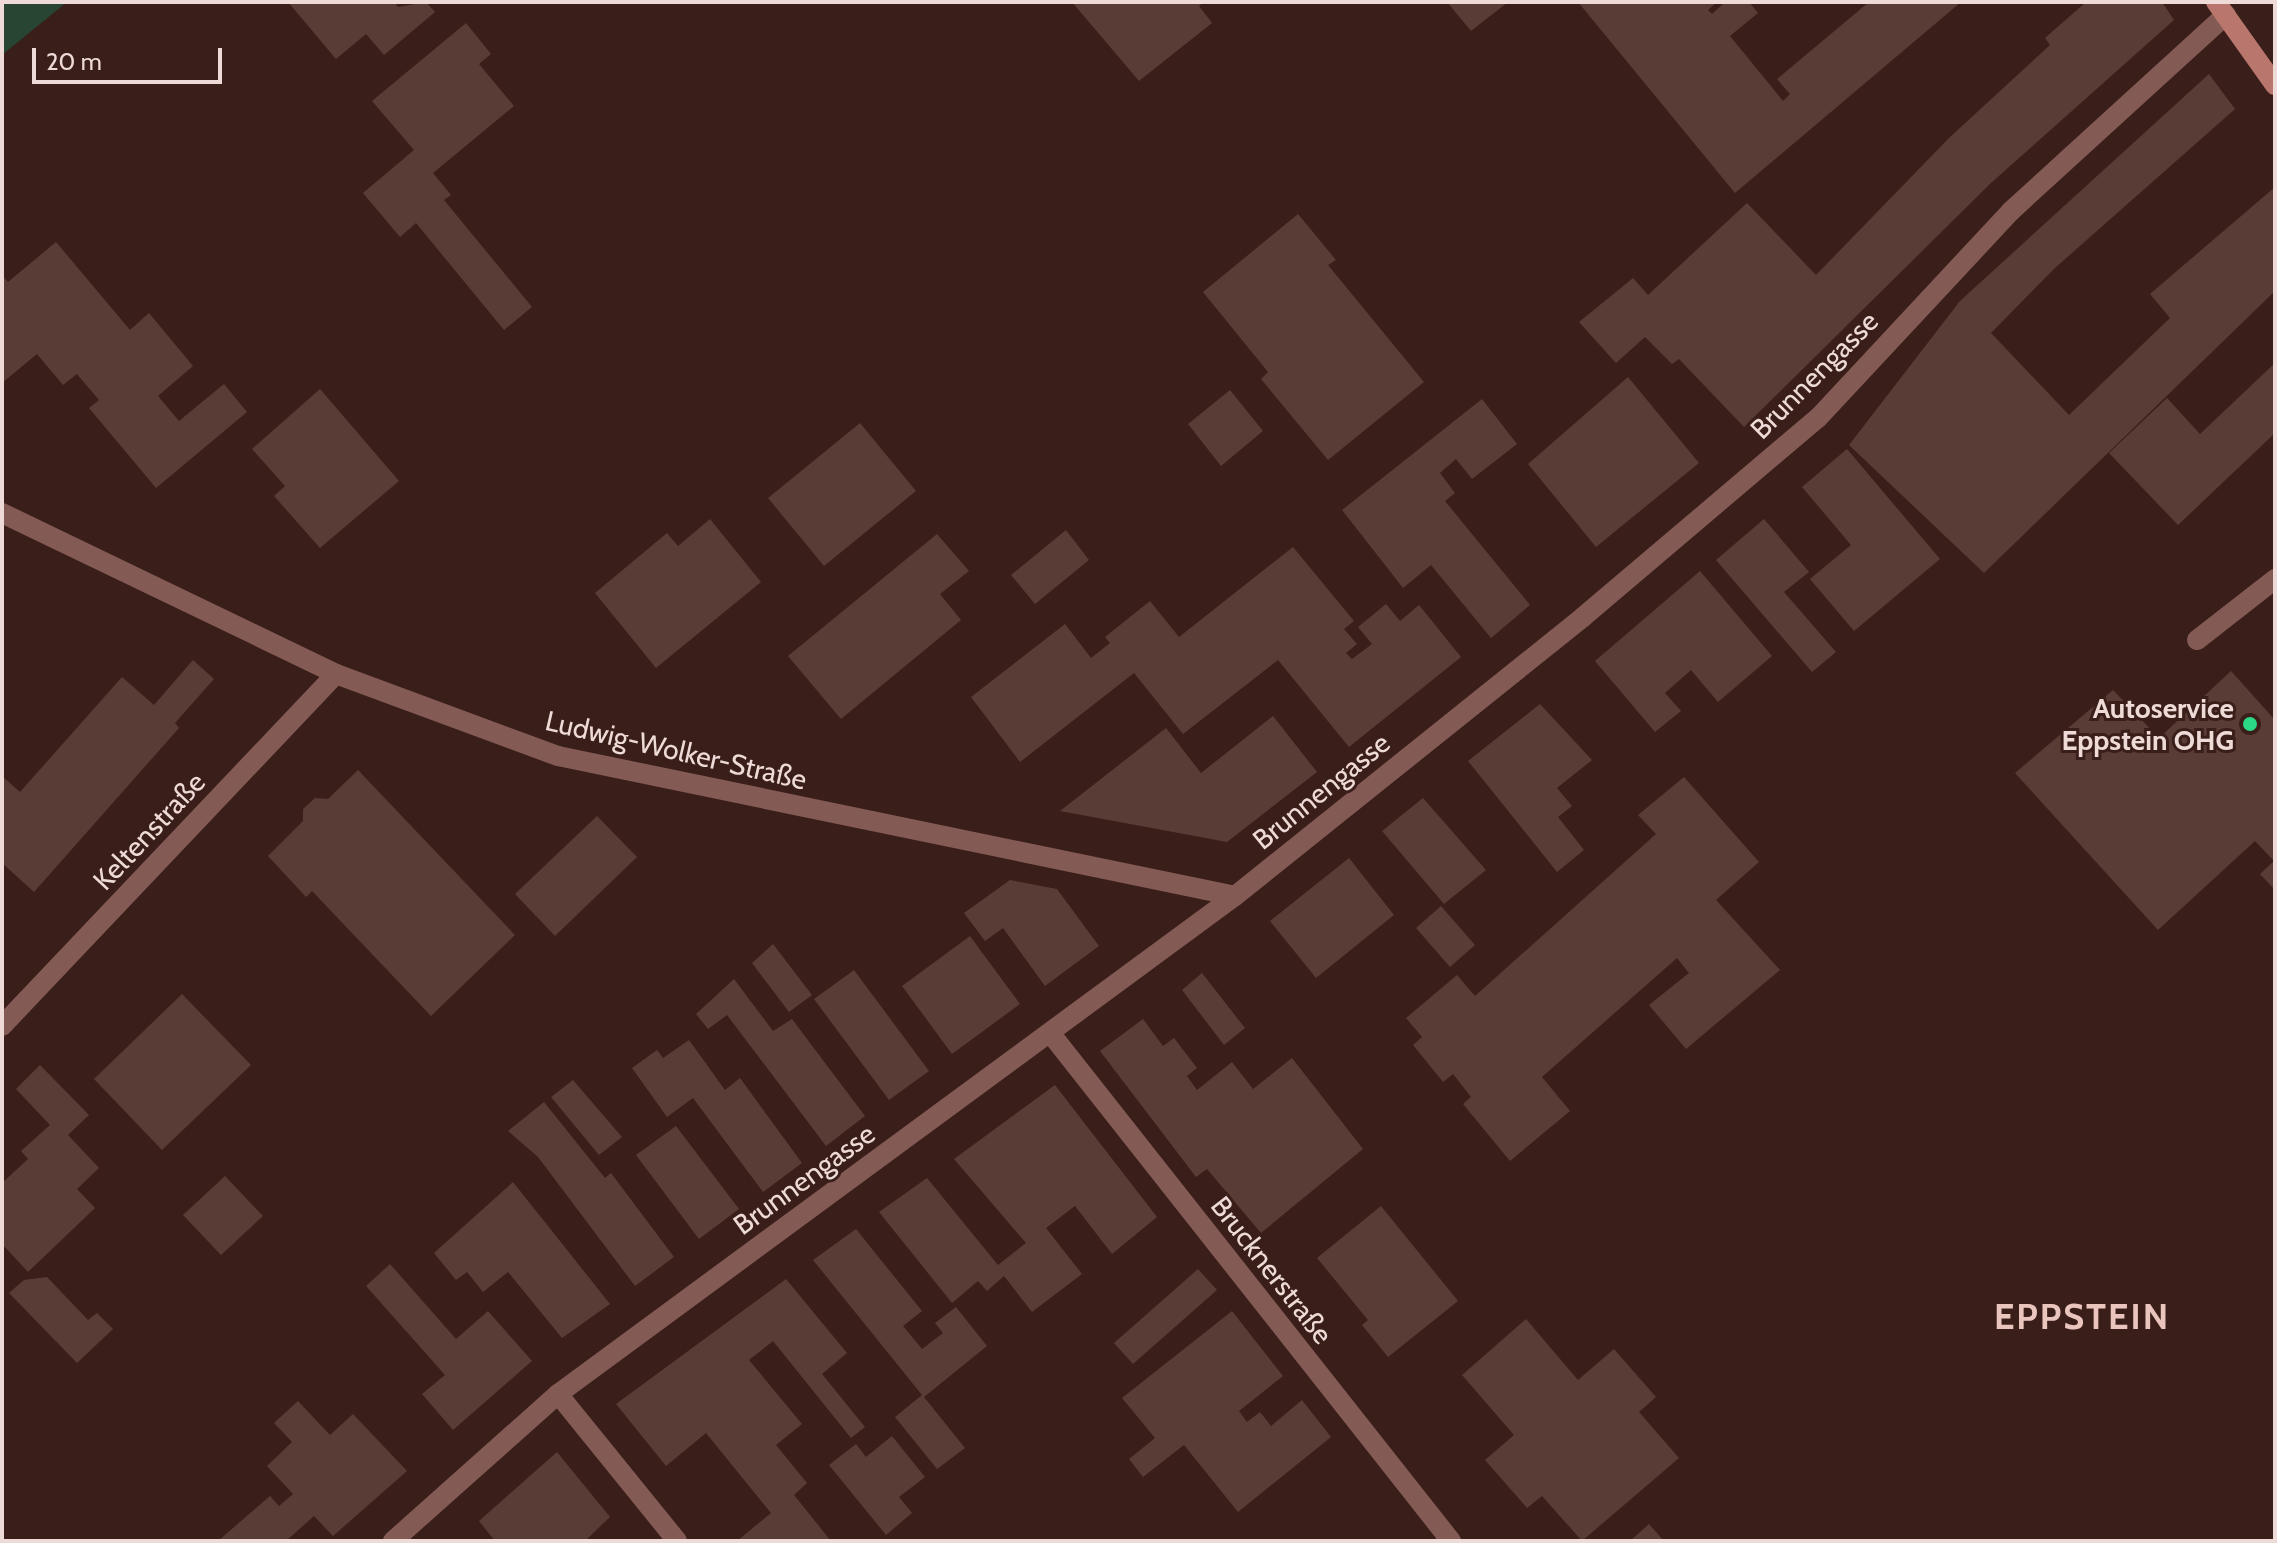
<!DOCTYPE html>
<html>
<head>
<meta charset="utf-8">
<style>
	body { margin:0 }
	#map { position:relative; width:2277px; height:1543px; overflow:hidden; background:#3a1e1a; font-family:Cabin,sans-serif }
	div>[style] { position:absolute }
	.green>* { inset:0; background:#274532 }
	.building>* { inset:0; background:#5a3c37 }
	.lane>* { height:20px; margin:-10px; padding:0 10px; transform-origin:10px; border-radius:10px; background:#845a54 }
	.street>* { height:20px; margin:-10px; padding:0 10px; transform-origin:10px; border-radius:10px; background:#845a54 }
	.secondary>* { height:20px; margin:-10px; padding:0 10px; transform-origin:10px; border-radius:10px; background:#b8766c }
	.dots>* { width:22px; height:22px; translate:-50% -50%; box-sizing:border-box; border:4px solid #3a1e1a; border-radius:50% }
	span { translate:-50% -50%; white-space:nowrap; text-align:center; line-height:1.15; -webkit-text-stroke:6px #3a1e1a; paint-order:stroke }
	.street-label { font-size:28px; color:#eedbd8 }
	.poi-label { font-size:28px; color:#eedbd8; font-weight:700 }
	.right { translate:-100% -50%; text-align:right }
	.district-label { font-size:36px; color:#eac5be; font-weight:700; letter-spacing:2px }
	.frame { position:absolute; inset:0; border:4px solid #eedbd8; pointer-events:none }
	.scale { position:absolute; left:32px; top:48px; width:190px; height:36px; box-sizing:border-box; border:4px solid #eedbd8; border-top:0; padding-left:10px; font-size:24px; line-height:28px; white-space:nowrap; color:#eedbd8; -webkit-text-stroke:6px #3a1e1a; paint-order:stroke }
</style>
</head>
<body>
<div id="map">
	<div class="green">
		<div style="clip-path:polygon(2px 2px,67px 2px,2px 55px)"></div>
	</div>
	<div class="building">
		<div style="clip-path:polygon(288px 2px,394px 2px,398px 7px,426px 2px,435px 12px,384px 55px,366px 34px,336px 59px)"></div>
		<div style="clip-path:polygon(1072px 2px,1204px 2px,1199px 6px,1212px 23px,1139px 81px)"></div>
		<div style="clip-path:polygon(1447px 2px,1508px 2px,1471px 31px)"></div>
		<div style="clip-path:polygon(1578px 2px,1717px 2px,1708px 10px,1712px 14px,1725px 2px,1749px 2px,1758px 13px,1730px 36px,1783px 101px,1790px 94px,1777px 79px,1869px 2px,1961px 2px,1735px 193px)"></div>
		<div style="clip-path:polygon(2086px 2px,2162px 2px,2174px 20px,1991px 183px,1744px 427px,1679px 359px,1672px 364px,1645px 337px,1616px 363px,1579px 322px,1633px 278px,1648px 295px,1747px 203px,1816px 275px,1949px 138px,2050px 45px,2045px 38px)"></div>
		<div style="clip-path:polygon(466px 23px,491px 54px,479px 64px,514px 106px,433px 173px,451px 195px,444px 200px,532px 307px,504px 330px,416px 223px,400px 237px,363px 193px,414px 150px,372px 101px)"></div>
		<div style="clip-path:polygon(2209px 74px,2235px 109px,2055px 268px,1991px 333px,2069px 415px,2170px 318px,2150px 294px,2275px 187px,2275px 291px,1984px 573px,1849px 445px,1960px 301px)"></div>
		<div style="clip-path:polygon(1298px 214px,1336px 260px,1328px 265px,1424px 382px,1328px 460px,1261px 379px,1268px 372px,1203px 292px)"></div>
		<div style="clip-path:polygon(56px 242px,130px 330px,149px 313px,193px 366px,158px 396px,179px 421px,224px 384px,247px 412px,156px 488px,89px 408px,99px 400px,77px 374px,63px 385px,37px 354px,2px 383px,2px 275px,8px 282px)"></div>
		<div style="clip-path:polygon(2275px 363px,2275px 433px,2178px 525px,2109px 453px,2167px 398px,2200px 434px)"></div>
		<div style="clip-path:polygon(1628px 377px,1699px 463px,1596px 547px,1528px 464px)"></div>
		<div style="clip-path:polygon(320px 389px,399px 481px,320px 548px,274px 496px,285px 486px,252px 449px)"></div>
		<div style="clip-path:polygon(1230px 390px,1263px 431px,1221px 466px,1188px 424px)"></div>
		<div style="clip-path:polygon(1482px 399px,1517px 444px,1472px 479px,1456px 459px,1440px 473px,1455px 493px,1445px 501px,1530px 605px,1491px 638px,1431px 565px,1403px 588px,1342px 510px)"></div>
		<div style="clip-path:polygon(860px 423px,916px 491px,824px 566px,768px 498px)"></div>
		<div style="clip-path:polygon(1847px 449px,1940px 559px,1854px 631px,1810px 579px,1851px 545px,1802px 487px)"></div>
		<div style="clip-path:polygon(710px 519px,761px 582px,656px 668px,595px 593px,667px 533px,678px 546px)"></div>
		<div style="clip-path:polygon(1764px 519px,1809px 572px,1784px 592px,1836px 652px,1812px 672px,1716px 560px)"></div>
		<div style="clip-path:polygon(1066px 530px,1089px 560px,1035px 604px,1011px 575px)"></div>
		<div style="clip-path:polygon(937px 534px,969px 571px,940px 594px,961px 620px,841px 719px,788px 656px)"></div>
		<div style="clip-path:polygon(1293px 547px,1354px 621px,1344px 629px,1357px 644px,1346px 653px,1352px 659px,1372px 644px,1358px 627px,1386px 604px,1400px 621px,1419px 605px,1461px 657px,1349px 747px,1278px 660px,1183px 734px,1134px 673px,1020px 762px,971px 697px,1065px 624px,1091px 658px,1110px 643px,1105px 637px,1150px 601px,1179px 637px)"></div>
		<div style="clip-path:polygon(1700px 571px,1772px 656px,1718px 702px,1691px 670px,1665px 693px,1681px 711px,1655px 732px,1595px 661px)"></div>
		<div style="clip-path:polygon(193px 660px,214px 679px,175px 723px,179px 728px,34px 892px,2px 863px,2px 776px,20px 792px,122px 677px,154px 705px)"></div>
		<div style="clip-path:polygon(2231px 671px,2275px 720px,2275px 890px,2260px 874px,2274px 861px,2255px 841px,2158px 930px,2015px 773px,2113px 690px,2159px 738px)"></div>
		<div style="clip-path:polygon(1540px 704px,1592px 760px,1557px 788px,1572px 806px,1558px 817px,1584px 850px,1557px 872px,1468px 761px)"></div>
		<div style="clip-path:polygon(1273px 716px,1317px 772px,1227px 842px,1060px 811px,1166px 728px,1201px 773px)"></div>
		<div style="clip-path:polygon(358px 770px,515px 935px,431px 1016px,312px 891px,306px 897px,268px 856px,303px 821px,303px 809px,315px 798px,328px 799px)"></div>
		<div style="clip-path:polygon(1684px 777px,1759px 862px,1716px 900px,1780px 970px,1686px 1049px,1649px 1005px,1689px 973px,1677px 958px,1542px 1077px,1570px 1111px,1510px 1161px,1463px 1104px,1471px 1097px,1453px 1074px,1443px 1082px,1413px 1045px,1422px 1037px,1406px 1018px,1457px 975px,1475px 996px,1656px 834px,1638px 815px)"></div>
		<div style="clip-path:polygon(1423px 798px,1486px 870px,1444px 904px,1382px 831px)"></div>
		<div style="clip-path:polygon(597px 816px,637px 857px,555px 936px,515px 894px)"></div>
		<div style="clip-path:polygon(1349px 858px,1394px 915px,1316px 978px,1270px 921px)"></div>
		<div style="clip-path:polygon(1010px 880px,1057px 889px,1099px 946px,1045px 986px,1003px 928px,985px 941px,964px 913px)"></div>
		<div style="clip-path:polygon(1441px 906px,1475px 945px,1450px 967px,1416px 928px)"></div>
		<div style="clip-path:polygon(970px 936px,1020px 1004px,952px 1054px,902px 986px)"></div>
		<div style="clip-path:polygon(773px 944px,812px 995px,789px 1012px,752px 963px)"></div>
		<div style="clip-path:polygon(854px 970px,929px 1071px,889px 1100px,814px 999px)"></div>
		<div style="clip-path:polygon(1202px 973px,1245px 1028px,1224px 1045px,1182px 990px)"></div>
		<div style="clip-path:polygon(734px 979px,773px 1031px,792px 1019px,865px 1116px,826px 1146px,727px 1015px,708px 1029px,696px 1014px)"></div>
		<div style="clip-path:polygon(182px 994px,251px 1065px,162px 1150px,94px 1079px)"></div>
		<div style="clip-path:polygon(1143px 1019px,1163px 1046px,1174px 1038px,1197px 1068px,1187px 1076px,1197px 1090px,1232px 1062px,1253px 1089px,1292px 1058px,1363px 1149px,1261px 1233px,1207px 1169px,1196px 1177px,1100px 1051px)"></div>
		<div style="clip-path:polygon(689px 1040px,725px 1090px,740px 1078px,802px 1163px,763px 1192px,693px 1098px,667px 1117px,632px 1068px,657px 1050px,663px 1058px)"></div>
		<div style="clip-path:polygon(40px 1065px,89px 1115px,68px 1135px,99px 1168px,77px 1189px,95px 1208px,28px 1272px,2px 1244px,2px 1183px,28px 1159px,21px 1151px,50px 1125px,16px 1089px)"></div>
		<div style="clip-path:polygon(573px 1080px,622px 1137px,599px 1155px,551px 1097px)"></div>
		<div style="clip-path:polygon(1055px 1085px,1157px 1217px,1112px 1254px,1075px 1206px,1046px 1228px,1082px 1274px,1032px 1312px,1004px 1276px,987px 1291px,978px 1281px,952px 1303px,879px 1212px,927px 1178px,998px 1265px,1026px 1243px,954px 1159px)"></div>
		<div style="clip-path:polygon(544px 1102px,605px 1178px,611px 1173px,674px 1257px,635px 1286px,538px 1157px,508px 1131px)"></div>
		<div style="clip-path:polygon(676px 1126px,739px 1209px,699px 1239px,636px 1155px)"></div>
		<div style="clip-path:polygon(225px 1176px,263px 1216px,221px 1255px,183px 1215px)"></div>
		<div style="clip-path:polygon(513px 1182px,610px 1304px,562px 1338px,508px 1272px,483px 1292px,467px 1272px,456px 1280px,434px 1253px)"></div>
		<div style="clip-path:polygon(1381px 1206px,1458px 1301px,1388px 1357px,1362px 1325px,1368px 1320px,1317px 1258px)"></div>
		<div style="clip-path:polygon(856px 1229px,922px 1311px,903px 1326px,922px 1349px,943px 1333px,935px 1323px,956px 1307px,987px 1346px,924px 1397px,965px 1448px,937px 1469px,895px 1417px,922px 1395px,813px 1260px)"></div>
		<div style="clip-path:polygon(390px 1264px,456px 1339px,488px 1311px,532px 1361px,453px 1430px,422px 1394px,445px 1375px,366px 1286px)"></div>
		<div style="clip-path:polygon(1198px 1269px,1217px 1290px,1133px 1364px,1114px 1343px)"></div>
		<div style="clip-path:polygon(47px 1277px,88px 1320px,97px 1313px,113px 1329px,77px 1363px,9px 1293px,24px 1280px)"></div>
		<div style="clip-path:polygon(786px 1279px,847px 1353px,822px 1374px,865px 1427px,851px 1438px,773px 1341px,749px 1360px,802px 1424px,776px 1445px,807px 1483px,794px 1495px,831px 1541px,737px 1541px,771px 1513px,706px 1433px,666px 1466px,616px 1404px)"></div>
		<div style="clip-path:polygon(1232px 1311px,1283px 1376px,1239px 1411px,1247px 1422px,1260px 1412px,1271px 1426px,1302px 1400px,1331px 1437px,1238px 1512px,1184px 1445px,1143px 1477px,1129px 1459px,1155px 1438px,1122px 1398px)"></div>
		<div style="clip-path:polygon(1526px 1319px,1578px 1380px,1614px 1349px,1656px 1397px,1639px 1412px,1679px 1458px,1582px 1541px,1542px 1496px,1527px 1508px,1485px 1460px,1514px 1435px,1462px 1375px)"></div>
		<div style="clip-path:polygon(298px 1401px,330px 1435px,353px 1414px,407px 1471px,333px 1536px,314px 1516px,286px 1541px,218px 1541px,270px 1496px,279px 1506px,293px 1494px,267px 1466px,292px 1442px,274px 1423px)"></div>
		<div style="clip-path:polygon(892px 1436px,925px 1477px,899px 1497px,912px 1513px,886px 1535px,829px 1465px,856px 1444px,866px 1457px)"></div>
		<div style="clip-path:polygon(557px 1452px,610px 1517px,585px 1541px,495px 1541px,479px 1521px)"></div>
		<div style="clip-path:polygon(1649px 1524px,1664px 1541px,1630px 1541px)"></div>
	</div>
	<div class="lane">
		<div style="left:2197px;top:640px;width:99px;rotate:-38deg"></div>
	</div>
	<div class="street">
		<div style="left:2px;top:513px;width:371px;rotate:25.7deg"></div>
		<div style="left:336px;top:674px;width:237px;rotate:20.3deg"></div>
		<div style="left:558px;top:756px;width:691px;rotate:11.68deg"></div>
		<div style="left:2px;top:1026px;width:485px;rotate:-46.5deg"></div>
		<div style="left:1051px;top:1034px;width:646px;rotate:51.73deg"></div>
		<div style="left:558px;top:1394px;width:189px;rotate:51deg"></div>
		<div style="left:393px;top:1541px;width:221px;rotate:-41.7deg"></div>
		<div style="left:558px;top:1394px;width:840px;rotate:-36.34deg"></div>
		<div style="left:1235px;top:896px;width:446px;rotate:-38.7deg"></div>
		<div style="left:1583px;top:617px;width:308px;rotate:-40.3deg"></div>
		<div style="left:1818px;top:418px;width:283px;rotate:-47deg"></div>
		<div style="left:2011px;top:211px;width:291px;rotate:-42.4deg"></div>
	</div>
	<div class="secondary">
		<div style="left:2216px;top:2px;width:102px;rotate:54.6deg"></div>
	</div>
	<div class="dots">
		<div style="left:2250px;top:724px;background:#2ad885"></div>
	</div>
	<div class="street-label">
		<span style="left:1814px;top:375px;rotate:-45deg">Brunnengasse</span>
		<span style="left:676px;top:750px;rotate:13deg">Ludwig-Wolker-Straße</span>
		<span style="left:1321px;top:791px;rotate:-39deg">Brunnengasse</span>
		<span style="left:149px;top:831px;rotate:-47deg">Keltenstraße</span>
		<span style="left:804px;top:1179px;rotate:-36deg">Brunnengasse</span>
		<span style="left:1272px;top:1270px;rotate:52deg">Brucknerstraße</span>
	</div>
	<div class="poi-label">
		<span class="right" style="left:2234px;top:724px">Autoservice<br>Eppstein OHG</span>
	</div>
	<div class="district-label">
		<span style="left:2082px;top:1317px">EPPSTEIN</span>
	</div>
	<div class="frame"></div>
	<div class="scale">20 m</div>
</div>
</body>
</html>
